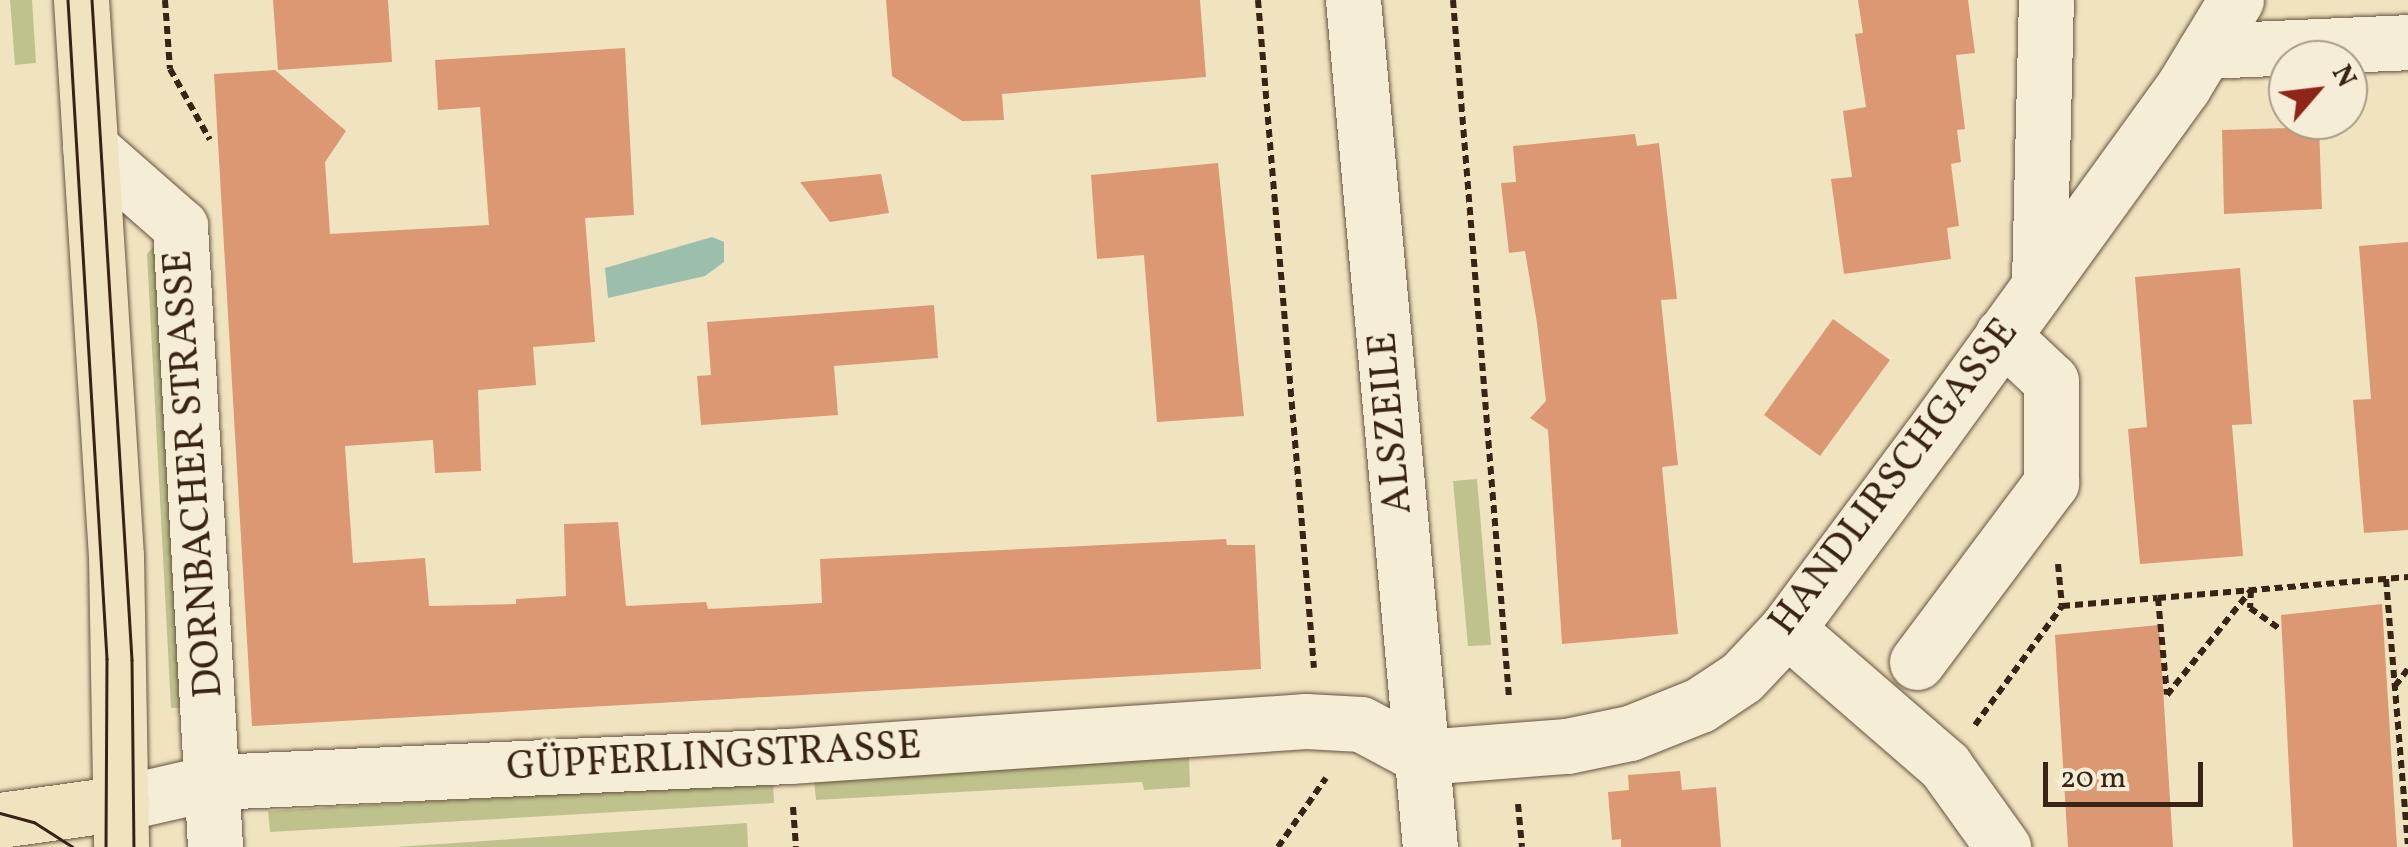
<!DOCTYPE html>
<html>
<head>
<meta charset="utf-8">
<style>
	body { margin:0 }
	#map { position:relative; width:2408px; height:847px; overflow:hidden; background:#f0e4c0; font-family:Vollkorn,serif }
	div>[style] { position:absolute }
	.green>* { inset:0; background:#c0c28e }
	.water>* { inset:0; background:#9bbfac }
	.building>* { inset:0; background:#db9872 }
	.path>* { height:6px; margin-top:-3px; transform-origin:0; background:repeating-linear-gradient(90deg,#382314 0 8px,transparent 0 13px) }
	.roads { filter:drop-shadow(0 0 2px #66533f) drop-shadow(0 0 2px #66533f) }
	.minor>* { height:55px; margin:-27.5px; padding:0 27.5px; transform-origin:27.5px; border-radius:27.5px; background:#f5edd6 }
	.major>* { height:55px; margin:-27.5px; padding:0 27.5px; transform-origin:27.5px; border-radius:27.5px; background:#f0e4c0 }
	.tram>* { height:2.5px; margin:-1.25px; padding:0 1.25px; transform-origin:1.25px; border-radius:1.25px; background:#382314 }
	span { translate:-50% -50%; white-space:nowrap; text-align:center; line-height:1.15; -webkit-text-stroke:8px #f5edd6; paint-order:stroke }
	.street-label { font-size:40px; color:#382314 }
	.north { position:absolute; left:2268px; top:40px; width:100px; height:100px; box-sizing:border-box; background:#f5edd6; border:2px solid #a99c88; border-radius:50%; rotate:62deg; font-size:28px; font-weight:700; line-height:40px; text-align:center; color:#382314 }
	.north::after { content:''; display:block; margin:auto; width:35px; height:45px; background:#8f2418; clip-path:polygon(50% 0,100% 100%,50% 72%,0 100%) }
	.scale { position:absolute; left:2043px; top:762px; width:160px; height:45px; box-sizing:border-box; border:5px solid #382314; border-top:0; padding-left:12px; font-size:30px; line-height:35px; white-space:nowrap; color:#382314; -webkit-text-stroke:8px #f5edd6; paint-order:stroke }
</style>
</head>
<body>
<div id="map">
	<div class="green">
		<div style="clip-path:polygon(10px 0,32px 0,36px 63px,15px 65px)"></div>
		<div style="clip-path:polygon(155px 245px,193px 707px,171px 708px,147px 254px)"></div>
		<div style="clip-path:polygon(1477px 479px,1491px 645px,1468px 646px,1453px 481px)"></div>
		<div style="clip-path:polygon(1189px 757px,1190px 787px,1144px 790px,1142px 782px,816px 800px,814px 779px)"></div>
		<div style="clip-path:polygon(773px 781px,774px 803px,270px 832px,268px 811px)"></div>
		<div style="clip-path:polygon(747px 823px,748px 847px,395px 847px)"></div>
	</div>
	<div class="water">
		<div style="clip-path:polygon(712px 237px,724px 242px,724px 262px,705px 276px,608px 298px,605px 268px)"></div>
	</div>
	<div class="building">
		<div style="clip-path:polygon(273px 0,388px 0,392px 62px,278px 70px)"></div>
		<div style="clip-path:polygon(886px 0,1200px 0,1206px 77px,1002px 94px,1004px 120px,962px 121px,892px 76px)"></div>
		<div style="clip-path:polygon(1858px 0,1968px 0,1975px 53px,1956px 55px,1965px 129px,1957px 130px,1961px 162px,1951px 164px,1959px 226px,1947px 228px,1951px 259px,1844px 274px,1831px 179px,1852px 177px,1843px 111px,1866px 107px,1855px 34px,1863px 33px)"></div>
		<div style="clip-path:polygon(625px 48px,634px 215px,585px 218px,595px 342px,533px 347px,536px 385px,478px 390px,481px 471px,435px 473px,433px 440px,345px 446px,353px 563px,425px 558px,429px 606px,516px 604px,516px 599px,566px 596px,564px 524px,618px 522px,626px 606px,706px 602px,708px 609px,822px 603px,820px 559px,1226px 539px,1227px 545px,1255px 545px,1261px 669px,252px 726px,214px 74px,275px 70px,346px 131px,325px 162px,330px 234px,489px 225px,480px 107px,438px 110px,435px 60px)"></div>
		<div style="clip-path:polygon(2319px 127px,2322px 209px,2224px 214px,2222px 130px)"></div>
		<div style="clip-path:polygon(1635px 134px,1637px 146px,1659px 143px,1677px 299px,1661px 300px,1678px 465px,1662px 467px,1678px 634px,1562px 644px,1548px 430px,1530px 418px,1546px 401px,1537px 323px,1525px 251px,1509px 253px,1501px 183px,1516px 182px,1513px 146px)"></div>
		<div style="clip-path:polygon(1218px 163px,1244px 416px,1157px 422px,1144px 255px,1097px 259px,1091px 175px)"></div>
		<div style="clip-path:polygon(881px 174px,889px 213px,830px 222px,800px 182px)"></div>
		<div style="clip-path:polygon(2408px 242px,2408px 530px,2364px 533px,2353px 400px,2371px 399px,2359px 246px)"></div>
		<div style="clip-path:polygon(2240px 268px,2252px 424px,2232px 425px,2243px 556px,2140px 564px,2128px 429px,2147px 427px,2135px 277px)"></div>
		<div style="clip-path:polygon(934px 305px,938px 358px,834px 366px,838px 415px,701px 425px,697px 376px,711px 375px,707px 322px)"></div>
		<div style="clip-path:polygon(1833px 319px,1890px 360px,1820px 456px,1764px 415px)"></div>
		<div style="clip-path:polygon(2382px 604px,2397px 847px,2293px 847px,2281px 615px)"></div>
		<div style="clip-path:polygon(2159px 625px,2173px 847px,2068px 847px,2055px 635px)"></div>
		<div style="clip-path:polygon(1680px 771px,1682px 790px,1716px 787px,1721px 847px,1621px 847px,1621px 839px,1612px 840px,1608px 792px,1629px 790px,1628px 775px)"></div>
	</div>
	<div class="path">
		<div style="left:165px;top:0;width:69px;rotate:85.9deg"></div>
		<div style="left:170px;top:69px;width:81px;rotate:60.6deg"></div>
		<div style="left:1258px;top:0;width:670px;rotate:85.21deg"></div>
		<div style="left:1453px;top:0;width:699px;rotate:85.41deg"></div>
		<div style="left:2058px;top:564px;width:42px;rotate:84.6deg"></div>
		<div style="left:2062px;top:606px;width:96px;rotate:-4.8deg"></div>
		<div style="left:2158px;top:598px;width:97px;rotate:84.7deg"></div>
		<div style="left:2167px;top:695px;width:134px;rotate:-51.3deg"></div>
		<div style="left:2251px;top:590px;width:18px;rotate:93deg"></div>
		<div style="left:2250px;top:608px;width:37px;rotate:35deg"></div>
		<div style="left:2386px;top:579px;width:266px;rotate:85.3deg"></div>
		<div style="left:2158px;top:598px;width:251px;rotate:-4.8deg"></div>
		<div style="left:2395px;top:686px;width:21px;rotate:-53deg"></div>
		<div style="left:1975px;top:725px;width:147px;rotate:-53.8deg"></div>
		<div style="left:1518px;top:804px;width:43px;rotate:84.7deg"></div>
		<div style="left:793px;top:807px;width:40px;rotate:85.7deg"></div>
		<div style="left:1278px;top:847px;width:84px;rotate:-55.2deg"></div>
	</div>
	<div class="roads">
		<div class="minor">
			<div style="left:1353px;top:0;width:850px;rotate:84.81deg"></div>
			<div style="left:2205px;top:51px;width:203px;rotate:-2.5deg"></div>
			<div style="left:90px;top:147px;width:120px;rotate:41.3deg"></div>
			<div style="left:180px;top:226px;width:622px;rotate:86.77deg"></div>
			<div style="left:2039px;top:283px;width:283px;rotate:-88.6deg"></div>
			<div style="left:1787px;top:629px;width:209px;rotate:40.9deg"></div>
			<div style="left:1945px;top:766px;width:100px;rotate:54.4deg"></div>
			<div style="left:1917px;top:662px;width:224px;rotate:-53.2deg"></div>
			<div style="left:2051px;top:483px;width:102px;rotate:-90deg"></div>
			<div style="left:2051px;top:381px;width:67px;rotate:-136.8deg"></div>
			<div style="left:1423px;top:757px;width:144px;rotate:-4.4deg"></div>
			<div style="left:1567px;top:746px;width:64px;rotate:-11.7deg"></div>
			<div style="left:1630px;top:733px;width:75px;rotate:-21.8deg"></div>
			<div style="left:1700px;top:705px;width:50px;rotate:-33.7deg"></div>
			<div style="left:1742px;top:677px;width:66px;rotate:-46.8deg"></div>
			<div style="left:1787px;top:629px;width:238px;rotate:-53.4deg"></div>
			<div style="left:1929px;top:438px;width:433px;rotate:-54.1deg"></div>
			<div style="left:2183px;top:87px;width:102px;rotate:-58.7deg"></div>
			<div style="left:122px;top:803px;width:94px;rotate:-12.9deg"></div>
			<div style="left:214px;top:782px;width:576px;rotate:-2.59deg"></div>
			<div style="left:789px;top:756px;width:518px;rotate:-3.87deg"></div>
			<div style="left:1306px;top:721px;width:55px;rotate:3.1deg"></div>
			<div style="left:1361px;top:724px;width:70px;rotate:28deg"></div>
		</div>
		<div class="major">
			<div style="left:81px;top:0;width:557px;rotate:86.4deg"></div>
			<div style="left:116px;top:556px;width:291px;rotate:89deg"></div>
			<div style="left:0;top:820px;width:123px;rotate:-7.9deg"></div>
		</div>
	</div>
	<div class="tram">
		<div style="left:68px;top:0;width:660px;rotate:86.61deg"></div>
		<div style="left:107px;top:659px;width:188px;rotate:90.3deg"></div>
		<div style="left:92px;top:0;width:661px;rotate:86.53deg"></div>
		<div style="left:132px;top:660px;width:187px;rotate:89.4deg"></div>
		<div style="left:0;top:813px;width:35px;rotate:15deg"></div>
		<div style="left:34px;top:822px;width:46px;rotate:32.7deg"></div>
	</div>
	<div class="street-label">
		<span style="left:1392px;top:423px;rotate:-95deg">ALSZEILE</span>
		<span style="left:195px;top:474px;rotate:-94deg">DORNBACHER STRASSE</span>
		<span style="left:1895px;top:478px;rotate:-53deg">HANDLIRSCHGASSE</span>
		<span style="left:714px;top:758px;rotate:-3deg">GÜPFERLINGSTRASSE</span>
	</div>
	<div class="north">N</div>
	<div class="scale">20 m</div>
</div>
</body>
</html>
